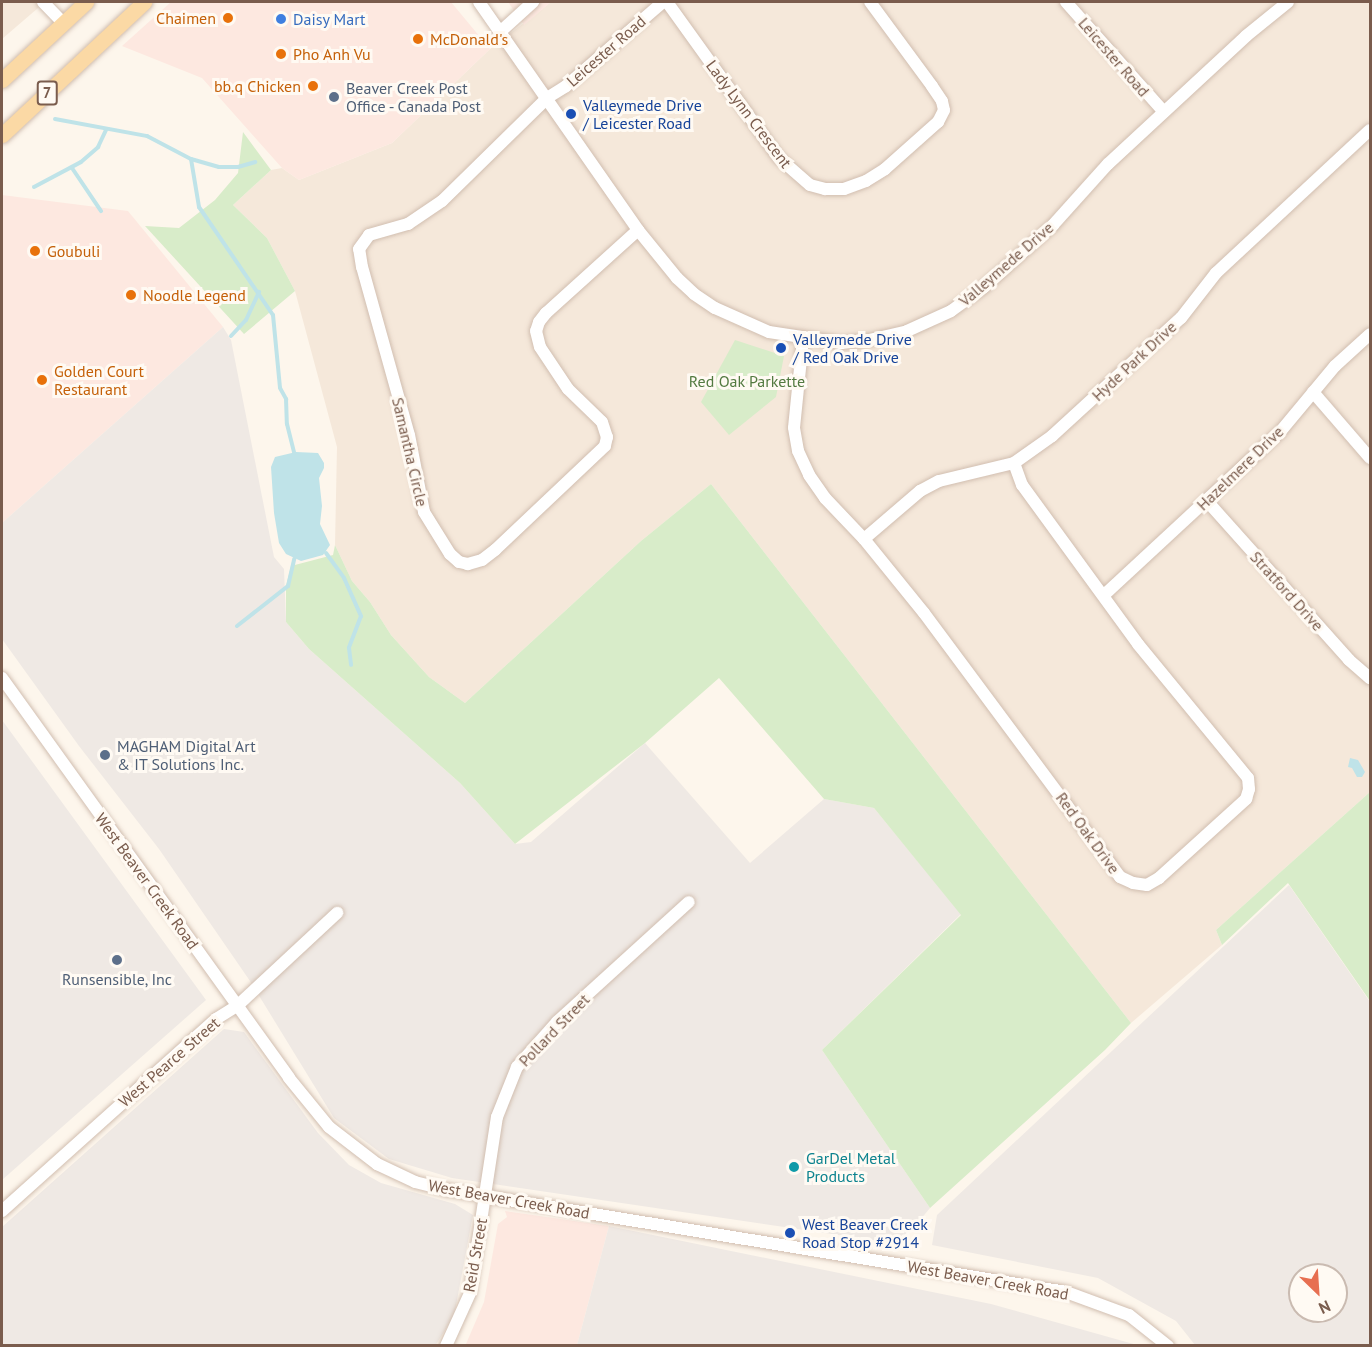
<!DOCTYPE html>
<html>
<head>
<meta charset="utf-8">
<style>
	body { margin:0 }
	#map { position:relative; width:1372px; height:1347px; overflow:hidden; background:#fdf6ec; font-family:"PT Sans",sans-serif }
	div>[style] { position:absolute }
	.residential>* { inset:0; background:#f5e8da }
	.commercial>* { inset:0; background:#fde8e0 }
	.industrial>* { inset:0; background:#efe9e4 }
	.green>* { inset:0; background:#d8ecc9 }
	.water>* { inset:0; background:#bfe3e8 }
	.stream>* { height:4px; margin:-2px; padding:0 2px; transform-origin:2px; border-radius:2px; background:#bfe3e8 }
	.roads { filter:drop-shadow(0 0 2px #d1beb0) drop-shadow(0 0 2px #d1beb0) }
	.minor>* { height:12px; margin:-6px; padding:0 6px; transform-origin:6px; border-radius:6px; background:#fff }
	.major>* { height:15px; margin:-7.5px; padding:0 7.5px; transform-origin:7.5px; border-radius:7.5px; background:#fbd9a5 }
	.dots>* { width:16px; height:16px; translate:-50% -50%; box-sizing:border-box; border:3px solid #fffaf3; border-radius:50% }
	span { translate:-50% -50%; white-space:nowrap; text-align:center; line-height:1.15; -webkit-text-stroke:6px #fffaf3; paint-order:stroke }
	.shield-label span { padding:2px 4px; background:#fffaf3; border:2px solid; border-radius:4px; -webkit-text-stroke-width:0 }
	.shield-label { font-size:15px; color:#7a5c4d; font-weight:700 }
	.food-label { font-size:16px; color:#c56008 }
	.right { translate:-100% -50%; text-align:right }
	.left { translate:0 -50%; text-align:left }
	.shop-label { font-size:16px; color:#366cbe }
	.street-label { font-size:16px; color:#7a5c4d }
	.service-label { font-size:16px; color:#4e5e75 }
	.transit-label { font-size:16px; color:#164399 }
	.park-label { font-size:16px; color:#537a41 }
	.culture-label { font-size:16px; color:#0d838f }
	.frame { position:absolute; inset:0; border:3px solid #7a5c4d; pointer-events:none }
	.north { position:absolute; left:1288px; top:1263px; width:60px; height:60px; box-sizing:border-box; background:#fffaf3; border:2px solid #cabbb1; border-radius:50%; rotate:155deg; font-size:16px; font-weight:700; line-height:24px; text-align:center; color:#7a5c4d }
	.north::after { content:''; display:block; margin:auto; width:21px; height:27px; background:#e76f51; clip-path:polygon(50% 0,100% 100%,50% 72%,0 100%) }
</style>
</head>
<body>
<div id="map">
	<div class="residential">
		<div style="clip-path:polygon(2px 2px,45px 2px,2px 39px)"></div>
		<div style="clip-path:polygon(551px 2px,1370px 2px,1370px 792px,1216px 930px,1222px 945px,1131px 1023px,711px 484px,641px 541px,465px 703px,429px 677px,391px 635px,370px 602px,352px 581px,335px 545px,337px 447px,295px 291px,267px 238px,233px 205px,271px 170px,282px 168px,299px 180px,392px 143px,490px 49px)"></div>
	</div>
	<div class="commercial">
		<div style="clip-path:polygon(171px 2px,451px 2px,490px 49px,392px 143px,299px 180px,282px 168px,202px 78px,122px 46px)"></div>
		<div style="clip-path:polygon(508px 2px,551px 2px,524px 25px)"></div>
		<div style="clip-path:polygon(2px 195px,128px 211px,223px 327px,2px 523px)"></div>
		<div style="clip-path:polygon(505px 1211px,609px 1226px,577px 1345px,466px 1344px,484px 1302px,498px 1224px,507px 1217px)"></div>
	</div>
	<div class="industrial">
		<div style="clip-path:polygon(223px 327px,231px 340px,274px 557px,284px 569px,286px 622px,309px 649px,460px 783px,515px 844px,531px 842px,645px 743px,750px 863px,824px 799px,874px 808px,961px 914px,822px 1050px,930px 1208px,900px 1244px,452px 1178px,389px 1159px,334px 1118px,250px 981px,159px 849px,79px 746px,2px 639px,2px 523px)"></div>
		<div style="clip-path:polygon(2px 720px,206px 1000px,2px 1180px)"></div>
		<div style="clip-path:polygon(evenodd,1289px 885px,1370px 1002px,1370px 1345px,1195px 1345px,1176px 1321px,1098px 1278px,932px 1245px,937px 1215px,1289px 885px,1300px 1275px,1336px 1275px,1336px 1311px,1300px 1311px,1300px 1275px)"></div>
		<div style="clip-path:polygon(224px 1029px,244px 1032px,318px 1133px,349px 1165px,381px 1183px,455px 1204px,473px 1215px,454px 1316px,435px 1346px,2px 1345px,2px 1227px)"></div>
		<div style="clip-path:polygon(609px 1226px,991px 1304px,1137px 1345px,577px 1345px)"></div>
	</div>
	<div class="green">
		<div style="clip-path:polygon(243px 132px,271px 170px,233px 205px,267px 238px,295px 291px,244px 334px,145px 226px,179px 228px,215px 200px,238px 173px)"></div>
		<div style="clip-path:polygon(735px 340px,784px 356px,776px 397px,729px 435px,701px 402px)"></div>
		<div style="clip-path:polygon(711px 484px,1131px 1023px,1105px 1050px,930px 1208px,822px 1050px,961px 915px,874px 808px,824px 799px,719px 678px,645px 743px,515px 844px,460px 783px,309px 649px,286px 622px,286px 586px,291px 566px,333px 555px,335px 545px,352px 581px,370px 602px,391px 635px,429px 677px,465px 703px,641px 541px)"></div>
		<div style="clip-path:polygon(1370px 792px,1370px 1001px,1288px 883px,1222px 945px,1216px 930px)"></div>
	</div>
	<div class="water">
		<div style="clip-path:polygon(296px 452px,318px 453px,324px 463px,324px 468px,319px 478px,322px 506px,320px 524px,330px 545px,323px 555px,301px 561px,286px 554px,279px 543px,274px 513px,271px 467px,275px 457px)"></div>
		<div style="clip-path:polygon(1350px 758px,1358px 760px,1365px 772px,1362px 777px,1357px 777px,1352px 768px,1348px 767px)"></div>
	</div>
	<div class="stream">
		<div style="left:55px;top:119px;width:94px;rotate:10.5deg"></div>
		<div style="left:147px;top:136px;width:50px;rotate:27.6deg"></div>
		<div style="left:191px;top:159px;width:29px;rotate:16deg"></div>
		<div style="left:219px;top:167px;width:19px"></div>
		<div style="left:238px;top:167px;width:18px;rotate:-16deg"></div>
		<div style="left:191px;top:159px;width:49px;rotate:80.5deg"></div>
		<div style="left:199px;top:207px;width:131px;rotate:55.6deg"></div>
		<div style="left:273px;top:315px;width:73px;rotate:84.5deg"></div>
		<div style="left:280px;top:388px;width:13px;rotate:61deg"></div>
		<div style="left:286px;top:399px;width:25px;rotate:88deg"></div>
		<div style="left:287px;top:424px;width:30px;rotate:76deg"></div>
		<div style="left:72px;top:168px;width:52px;rotate:56deg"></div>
		<div style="left:34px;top:187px;width:53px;rotate:-28deg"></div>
		<div style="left:81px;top:162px;width:23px;rotate:-41deg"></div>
		<div style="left:98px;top:147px;width:19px;rotate:-65deg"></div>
		<div style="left:231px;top:336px;width:22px;rotate:-47deg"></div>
		<div style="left:246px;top:320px;width:31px;rotate:-65deg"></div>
		<div style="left:326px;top:553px;width:31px;rotate:54deg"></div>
		<div style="left:344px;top:578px;width:42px;rotate:65.9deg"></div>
		<div style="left:361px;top:616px;width:34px;rotate:111deg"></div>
		<div style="left:349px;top:648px;width:17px;rotate:83deg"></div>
		<div style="left:237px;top:626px;width:65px;rotate:-38.1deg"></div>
		<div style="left:288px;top:586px;width:28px;rotate:-77deg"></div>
	</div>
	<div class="roads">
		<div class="minor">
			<div style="left:43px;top:2px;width:29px;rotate:46deg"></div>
			<div style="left:479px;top:2px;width:278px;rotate:55.1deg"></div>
			<div style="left:638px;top:230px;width:62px;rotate:50.9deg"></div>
			<div style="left:677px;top:278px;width:23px;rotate:43deg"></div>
			<div style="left:694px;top:294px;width:25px;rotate:34deg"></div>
			<div style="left:715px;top:308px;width:59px;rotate:24deg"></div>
			<div style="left:769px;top:332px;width:73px;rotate:8.7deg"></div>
			<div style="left:841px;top:343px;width:28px;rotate:-6deg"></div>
			<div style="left:869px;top:340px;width:39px;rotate:-13deg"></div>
			<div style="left:907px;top:331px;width:48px;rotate:-24.4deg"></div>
			<div style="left:951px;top:311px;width:41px;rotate:-36deg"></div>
			<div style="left:984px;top:287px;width:93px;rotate:-41.9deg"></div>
			<div style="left:1053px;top:225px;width:82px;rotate:-48deg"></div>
			<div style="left:1108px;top:164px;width:188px;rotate:-42.8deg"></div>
			<div style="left:1246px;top:36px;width:54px;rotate:-39deg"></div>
			<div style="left:667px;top:2px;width:192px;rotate:54.3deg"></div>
			<div style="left:779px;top:158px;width:41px;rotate:41.1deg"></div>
			<div style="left:810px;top:185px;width:16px;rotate:15deg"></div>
			<div style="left:825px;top:189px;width:19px"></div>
			<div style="left:844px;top:189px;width:23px;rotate:-20deg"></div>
			<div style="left:866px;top:181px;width:22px;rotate:-32deg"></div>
			<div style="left:885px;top:169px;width:71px;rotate:-41.6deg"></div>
			<div style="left:938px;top:122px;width:13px;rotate:-63deg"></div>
			<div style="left:944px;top:110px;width:9px;rotate:-103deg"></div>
			<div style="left:942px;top:101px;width:18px;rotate:-124deg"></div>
			<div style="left:932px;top:86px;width:104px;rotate:-126.4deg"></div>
			<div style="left:1066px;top:2px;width:147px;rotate:48.3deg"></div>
			<div style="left:500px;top:32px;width:45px;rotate:-42.3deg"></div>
			<div style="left:638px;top:230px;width:124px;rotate:137.9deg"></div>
			<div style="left:546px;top:313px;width:11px;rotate:128deg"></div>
			<div style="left:539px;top:322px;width:9px;rotate:108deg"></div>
			<div style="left:536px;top:331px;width:16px;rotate:76deg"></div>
			<div style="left:540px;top:347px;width:50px;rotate:56.3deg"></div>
			<div style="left:568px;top:389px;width:47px;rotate:44.1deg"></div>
			<div style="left:602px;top:422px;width:16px;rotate:72deg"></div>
			<div style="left:607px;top:437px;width:9px;rotate:103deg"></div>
			<div style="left:605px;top:446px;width:151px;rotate:136.6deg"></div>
			<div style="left:495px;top:550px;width:16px;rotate:142deg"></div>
			<div style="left:482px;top:560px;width:15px;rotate:164deg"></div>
			<div style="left:468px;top:564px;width:9px;rotate:-167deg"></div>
			<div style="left:459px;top:562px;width:12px;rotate:-138deg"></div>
			<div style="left:450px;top:554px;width:49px;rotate:-121.8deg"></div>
			<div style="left:424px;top:512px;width:78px;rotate:-101deg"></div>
			<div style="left:409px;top:435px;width:174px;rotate:-105.6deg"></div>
			<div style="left:362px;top:267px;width:18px;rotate:-99deg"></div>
			<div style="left:359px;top:249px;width:17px;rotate:-54deg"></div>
			<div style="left:369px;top:235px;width:41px;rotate:-15.8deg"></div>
			<div style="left:408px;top:224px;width:41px;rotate:-34.1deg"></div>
			<div style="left:442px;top:201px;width:147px;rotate:-44.4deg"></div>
			<div style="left:547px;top:98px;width:22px;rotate:-32deg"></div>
			<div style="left:566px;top:86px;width:128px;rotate:-40.9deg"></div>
			<div style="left:803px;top:339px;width:89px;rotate:95.8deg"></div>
			<div style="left:794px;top:428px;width:23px;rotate:80deg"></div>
			<div style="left:798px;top:451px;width:26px;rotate:65deg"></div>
			<div style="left:809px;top:475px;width:28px;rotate:55deg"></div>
			<div style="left:825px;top:498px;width:57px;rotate:46.4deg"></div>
			<div style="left:864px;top:539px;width:95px;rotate:51deg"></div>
			<div style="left:924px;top:613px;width:329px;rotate:53.4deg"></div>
			<div style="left:1120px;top:877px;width:14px;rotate:25deg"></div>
			<div style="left:1133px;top:883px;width:14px;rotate:8deg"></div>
			<div style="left:1147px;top:885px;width:14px;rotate:-30deg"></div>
			<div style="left:1159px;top:878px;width:118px;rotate:-42.2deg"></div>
			<div style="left:1246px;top:799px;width:10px;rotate:-73deg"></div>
			<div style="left:1249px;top:789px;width:11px;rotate:-95deg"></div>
			<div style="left:1248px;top:778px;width:173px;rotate:-129.4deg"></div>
			<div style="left:1138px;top:644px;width:197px;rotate:-126.1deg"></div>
			<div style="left:1022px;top:485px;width:23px;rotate:-110deg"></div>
			<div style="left:1313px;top:392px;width:87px;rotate:49.2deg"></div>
			<div style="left:1207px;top:501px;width:213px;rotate:48.2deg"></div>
			<div style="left:1349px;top:660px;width:28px;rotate:41deg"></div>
			<div style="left:864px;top:539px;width:74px;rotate:-40.6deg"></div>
			<div style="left:920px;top:491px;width:21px;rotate:-28deg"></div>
			<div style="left:939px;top:481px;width:77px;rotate:-13.5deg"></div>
			<div style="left:1014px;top:463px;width:47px;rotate:-35.4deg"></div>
			<div style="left:1052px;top:436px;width:175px;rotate:-42.5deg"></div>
			<div style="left:1181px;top:318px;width:57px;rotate:-52.1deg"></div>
			<div style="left:1216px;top:273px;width:210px;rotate:-42.9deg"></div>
			<div style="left:1104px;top:595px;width:240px;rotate:-42.8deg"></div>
			<div style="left:1280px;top:432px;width:86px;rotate:-50.2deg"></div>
			<div style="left:1335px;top:366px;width:47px;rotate:-42.4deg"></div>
			<div style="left:2px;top:678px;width:492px;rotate:54.3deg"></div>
			<div style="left:289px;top:1078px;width:63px;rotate:50.8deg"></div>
			<div style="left:329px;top:1127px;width:61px;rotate:37.6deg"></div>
			<div style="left:377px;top:1164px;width:42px;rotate:25.3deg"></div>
			<div style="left:415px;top:1182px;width:34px;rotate:14deg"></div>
			<div style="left:448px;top:1190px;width:626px;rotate:9.37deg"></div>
			<div style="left:1066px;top:1292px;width:67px;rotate:20.1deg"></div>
			<div style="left:1129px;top:1315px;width:50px;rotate:38.5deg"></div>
			<div style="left:2px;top:1211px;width:288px;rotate:-41.9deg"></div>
			<div style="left:216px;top:1019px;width:25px;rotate:-32deg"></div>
			<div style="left:237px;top:1006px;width:137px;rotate:-42.9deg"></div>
			<div style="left:446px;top:1346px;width:58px;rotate:-65.6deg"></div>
			<div style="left:470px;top:1293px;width:178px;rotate:-81.3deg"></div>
			<div style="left:497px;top:1117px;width:54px;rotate:-68.2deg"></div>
			<div style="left:517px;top:1067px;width:60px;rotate:-48.4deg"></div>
			<div style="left:557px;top:1022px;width:178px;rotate:-42.3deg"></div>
		</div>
		<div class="major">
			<div style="left:2px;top:80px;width:115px;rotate:-42.9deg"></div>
			<div style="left:2px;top:135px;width:195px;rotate:-43.1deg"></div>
		</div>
	</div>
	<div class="dots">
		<div style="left:228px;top:18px;background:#e8710a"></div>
		<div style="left:281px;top:19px;background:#3f7fe0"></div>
		<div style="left:418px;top:39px;background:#e8710a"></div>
		<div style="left:281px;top:54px;background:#e8710a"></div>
		<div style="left:313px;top:86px;background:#e8710a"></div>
		<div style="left:334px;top:97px;background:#5c6f8a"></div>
		<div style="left:571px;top:114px;background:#1a4fb4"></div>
		<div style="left:35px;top:251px;background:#e8710a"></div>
		<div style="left:131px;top:295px;background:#e8710a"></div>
		<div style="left:781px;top:348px;background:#1a4fb4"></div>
		<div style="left:42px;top:380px;background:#e8710a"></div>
		<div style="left:105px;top:755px;background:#5c6f8a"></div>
		<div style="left:117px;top:960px;background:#5c6f8a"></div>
		<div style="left:794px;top:1167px;background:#0f9aa8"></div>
		<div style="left:790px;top:1233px;background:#1a4fb4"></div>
	</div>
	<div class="shield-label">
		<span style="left:47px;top:93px">7</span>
	</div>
	<div class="food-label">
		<span class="right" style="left:216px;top:18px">Chaimen</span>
		<span class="left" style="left:430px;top:39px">McDonald's</span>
		<span class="left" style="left:293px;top:54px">Pho Anh Vu</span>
		<span class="right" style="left:301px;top:86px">bb.q Chicken</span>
		<span class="left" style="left:47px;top:251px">Goubuli</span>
		<span class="left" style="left:143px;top:295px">Noodle Legend</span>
		<span class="left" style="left:54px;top:380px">Golden Court<br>Restaurant</span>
	</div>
	<div class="shop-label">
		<span class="left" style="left:293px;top:19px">Daisy Mart</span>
	</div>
	<div class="street-label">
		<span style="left:606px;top:51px;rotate:-41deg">Leicester Road</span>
		<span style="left:1114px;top:57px;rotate:49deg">Leicester Road</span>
		<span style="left:749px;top:114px;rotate:53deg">Lady Lynn Crescent</span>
		<span style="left:1006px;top:264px;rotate:-41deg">Valleymede Drive</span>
		<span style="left:1134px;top:361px;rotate:-43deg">Hyde Park Drive</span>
		<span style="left:410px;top:452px;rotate:77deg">Samantha Circle</span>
		<span style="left:1240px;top:468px;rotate:-44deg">Hazelmere Drive</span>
		<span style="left:1287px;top:591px;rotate:48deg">Stratford Drive</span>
		<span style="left:1088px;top:833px;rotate:54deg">Red Oak Drive</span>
		<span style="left:147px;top:881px;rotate:54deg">West Beaver Creek Road</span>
		<span style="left:554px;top:1030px;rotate:-46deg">Pollard Street</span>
		<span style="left:169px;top:1062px;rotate:-41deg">West Pearce Street</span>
		<span style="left:509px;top:1199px;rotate:10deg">West Beaver Creek Road</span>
		<span style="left:475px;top:1255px;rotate:-80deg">Reid Street</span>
		<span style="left:988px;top:1280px;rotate:10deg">West Beaver Creek Road</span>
	</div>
	<div class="service-label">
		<span class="left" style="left:346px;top:97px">Beaver Creek Post<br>Office - Canada Post</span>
		<span class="left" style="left:117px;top:755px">MAGHAM Digital Art<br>&amp; IT Solutions Inc.</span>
		<span style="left:117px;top:979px">Runsensible, Inc</span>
	</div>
	<div class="transit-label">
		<span class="left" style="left:583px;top:114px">Valleymede Drive<br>/ Leicester Road</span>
		<span class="left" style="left:793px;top:348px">Valleymede Drive<br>/ Red Oak Drive</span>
		<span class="left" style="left:802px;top:1233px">West Beaver Creek<br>Road Stop #2914</span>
	</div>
	<div class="park-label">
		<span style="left:747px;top:381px">Red Oak Parkette</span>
	</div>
	<div class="culture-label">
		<span class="left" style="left:806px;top:1167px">GarDel Metal<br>Products</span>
	</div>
	<div class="frame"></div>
	<div class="north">N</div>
</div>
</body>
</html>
